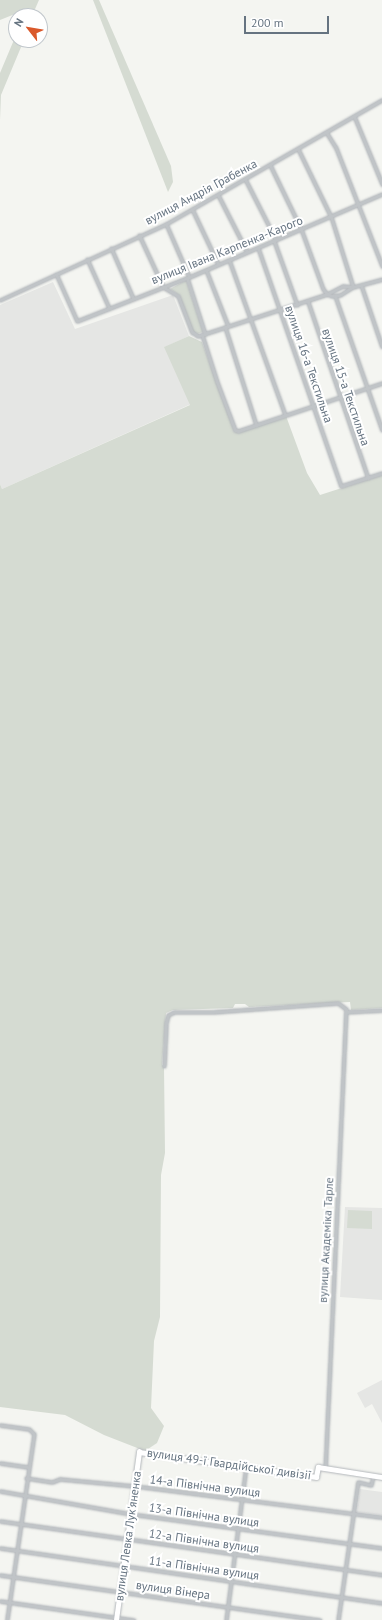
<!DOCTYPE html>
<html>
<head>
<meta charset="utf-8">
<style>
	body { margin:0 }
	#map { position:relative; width:382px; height:1620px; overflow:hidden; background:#f4f5f1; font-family:"PT Sans",sans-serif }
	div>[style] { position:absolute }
	.built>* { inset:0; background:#e5e6e4 }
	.green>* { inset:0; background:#d5dbd2 }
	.roads { filter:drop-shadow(0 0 1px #b3b7bb) drop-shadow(0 0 1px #b3b7bb) }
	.street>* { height:3px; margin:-1.5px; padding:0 1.5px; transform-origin:1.5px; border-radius:1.5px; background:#c0c4c7 }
	.secondary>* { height:4.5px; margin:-2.25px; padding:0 2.25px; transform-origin:2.25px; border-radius:2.25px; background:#fff }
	span { translate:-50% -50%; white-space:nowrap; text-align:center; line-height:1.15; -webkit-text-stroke:4px #fff; paint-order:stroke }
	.street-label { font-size:12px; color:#657380 }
	.north { position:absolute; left:8px; top:8px; width:40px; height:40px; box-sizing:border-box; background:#fff; border:1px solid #c1c7cc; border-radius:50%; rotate:301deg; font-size:11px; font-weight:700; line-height:16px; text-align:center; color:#657380 }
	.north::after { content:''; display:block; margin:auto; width:14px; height:18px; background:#da592b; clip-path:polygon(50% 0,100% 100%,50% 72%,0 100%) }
	.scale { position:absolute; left:244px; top:16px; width:85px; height:18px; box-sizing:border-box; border:2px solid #657380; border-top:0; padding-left:5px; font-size:12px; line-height:14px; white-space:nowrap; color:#657380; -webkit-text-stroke:3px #fff; paint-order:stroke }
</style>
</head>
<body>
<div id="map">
	<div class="built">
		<div style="clip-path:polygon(53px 282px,75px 329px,173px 295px,189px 336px,165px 347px,191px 404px,2px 489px,0 484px,0 305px)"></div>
		<div style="clip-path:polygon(345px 1207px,382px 1208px,382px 1300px,340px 1297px)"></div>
		<div style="clip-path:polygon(382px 1380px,382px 1423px,372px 1404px,365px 1408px,357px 1393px)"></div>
		<div style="clip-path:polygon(360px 1489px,382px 1492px,382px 1515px,357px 1512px)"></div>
	</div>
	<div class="green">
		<div style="clip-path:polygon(0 0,39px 0,32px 16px,20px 16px,20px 12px,0 20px)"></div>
		<div style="clip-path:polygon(93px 0,99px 0,171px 166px,173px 182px,168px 192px)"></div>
		<div style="clip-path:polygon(16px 35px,16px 40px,24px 40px,1px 95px,0 120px,0 73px)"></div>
		<div style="clip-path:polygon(186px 280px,203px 332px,197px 334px,193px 332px,179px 295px,170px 289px)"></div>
		<div style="clip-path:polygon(189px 336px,202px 342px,234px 431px,286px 416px,307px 473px,320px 495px,382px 475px,382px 1008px,351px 1010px,350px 1002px,249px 1007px,245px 1004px,235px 1004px,233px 1008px,173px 1010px,166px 1013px,162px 1065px,164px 1066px,165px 1153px,161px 1175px,160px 1317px,154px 1341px,151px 1408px,164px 1426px,157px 1443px,145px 1451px,104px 1435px,65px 1415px,0 1407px,0 484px,2px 489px,190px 405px,164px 347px)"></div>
		<div style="clip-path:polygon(348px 1210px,372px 1211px,372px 1229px,347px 1228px)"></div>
	</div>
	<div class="roads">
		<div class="street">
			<div style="left:354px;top:116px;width:74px;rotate:67.6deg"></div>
			<div style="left:326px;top:132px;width:19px;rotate:58deg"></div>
			<div style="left:336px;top:148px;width:127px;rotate:68.7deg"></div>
			<div style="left:270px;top:165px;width:71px;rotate:64.2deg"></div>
			<div style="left:301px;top:229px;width:64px;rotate:69.9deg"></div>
			<div style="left:323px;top:289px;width:6px;rotate:51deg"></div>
			<div style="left:327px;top:294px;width:18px;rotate:-27deg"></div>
			<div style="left:343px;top:286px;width:10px;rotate:6deg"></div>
			<div style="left:353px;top:287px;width:73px;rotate:-107.4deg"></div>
			<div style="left:331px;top:217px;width:76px;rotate:-115.9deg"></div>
			<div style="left:245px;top:179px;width:68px;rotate:63.1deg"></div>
			<div style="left:218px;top:195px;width:64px;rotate:63deg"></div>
			<div style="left:192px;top:209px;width:61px;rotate:64.7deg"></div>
			<div style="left:166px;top:224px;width:58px;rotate:66.5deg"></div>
			<div style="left:139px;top:235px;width:57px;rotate:65.2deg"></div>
			<div style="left:163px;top:287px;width:17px;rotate:31deg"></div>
			<div style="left:178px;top:296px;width:39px;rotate:69deg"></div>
			<div style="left:192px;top:332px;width:7px;rotate:34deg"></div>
			<div style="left:198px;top:336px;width:136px;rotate:-18deg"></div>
			<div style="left:327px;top:294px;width:5px;rotate:22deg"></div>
			<div style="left:332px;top:296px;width:8px;rotate:-7deg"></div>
			<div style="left:340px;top:295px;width:15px;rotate:-32deg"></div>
			<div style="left:353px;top:287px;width:30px;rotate:-15deg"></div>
			<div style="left:274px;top:241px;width:68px;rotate:70.2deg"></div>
			<div style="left:111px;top:248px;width:55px;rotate:66.3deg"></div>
			<div style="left:258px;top:248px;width:252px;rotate:70.8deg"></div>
			<div style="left:341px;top:486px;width:43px;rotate:-17.6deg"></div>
			<div style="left:87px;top:259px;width:54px;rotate:65.8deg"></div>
			<div style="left:229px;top:260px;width:165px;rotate:70.1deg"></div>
			<div style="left:206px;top:270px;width:60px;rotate:68.6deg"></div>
			<div style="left:56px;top:274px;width:51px;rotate:65.9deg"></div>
			<div style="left:77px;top:321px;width:118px;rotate:-21.4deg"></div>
			<div style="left:187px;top:278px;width:212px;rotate:-23.3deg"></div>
			<div style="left:187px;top:278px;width:59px;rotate:72.2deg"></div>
			<div style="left:361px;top:285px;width:65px;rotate:71.3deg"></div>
			<div style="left:335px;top:296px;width:142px;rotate:70.7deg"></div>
			<div style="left:0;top:300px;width:183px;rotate:-24.6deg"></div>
			<div style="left:166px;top:224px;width:249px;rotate:-29.9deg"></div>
			<div style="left:308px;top:302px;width:186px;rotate:71.2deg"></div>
			<div style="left:225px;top:327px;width:103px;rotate:72.4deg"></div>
			<div style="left:202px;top:335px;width:49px;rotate:72.3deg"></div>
			<div style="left:217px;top:382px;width:51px;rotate:69.4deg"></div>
			<div style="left:235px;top:430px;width:3px;rotate:18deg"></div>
			<div style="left:238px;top:431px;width:152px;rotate:-18.4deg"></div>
			<div style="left:347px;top:1012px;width:35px;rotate:-3deg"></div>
			<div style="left:164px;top:1066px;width:43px;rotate:-87.3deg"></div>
			<div style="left:166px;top:1023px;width:8px;rotate:-76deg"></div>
			<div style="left:168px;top:1015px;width:7px;rotate:-27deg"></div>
			<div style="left:174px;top:1012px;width:39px"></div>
			<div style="left:213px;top:1012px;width:125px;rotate:-4.1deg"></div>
			<div style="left:338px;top:1003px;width:10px;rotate:37deg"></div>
			<div style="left:346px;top:1009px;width:460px;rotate:92.6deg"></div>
			<div style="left:0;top:1425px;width:29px;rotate:8deg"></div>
			<div style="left:29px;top:1429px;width:7px;rotate:45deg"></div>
			<div style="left:34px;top:1434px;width:188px;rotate:98.3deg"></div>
			<div style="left:0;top:1463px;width:28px;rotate:8deg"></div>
			<div style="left:26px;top:1478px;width:26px;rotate:9deg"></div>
			<div style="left:52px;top:1482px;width:9px;rotate:-21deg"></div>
			<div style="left:60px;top:1479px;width:75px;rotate:5.3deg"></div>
			<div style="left:135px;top:1486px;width:249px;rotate:7.2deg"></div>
			<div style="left:0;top:1491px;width:133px;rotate:10deg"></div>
			<div style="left:131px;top:1514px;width:253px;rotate:7.7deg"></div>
			<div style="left:0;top:1521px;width:386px;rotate:8deg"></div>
			<div style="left:0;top:1548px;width:386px;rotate:8.2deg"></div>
			<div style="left:0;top:1575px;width:323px;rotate:8deg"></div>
			<div style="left:0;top:1601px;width:135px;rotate:8.1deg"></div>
			<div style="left:226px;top:1620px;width:154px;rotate:-82.6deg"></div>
			<div style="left:338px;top:1620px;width:139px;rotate:-81.8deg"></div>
			<div style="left:358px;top:1482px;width:13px;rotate:13deg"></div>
			<div style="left:371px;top:1485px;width:9px;rotate:-77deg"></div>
		</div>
		<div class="secondary">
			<div style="left:116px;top:1620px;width:170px;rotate:-82.2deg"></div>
			<div style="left:139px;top:1452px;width:179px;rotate:8deg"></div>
			<div style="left:316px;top:1477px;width:10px;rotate:-79deg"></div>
			<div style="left:318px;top:1467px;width:65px;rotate:8.9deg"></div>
		</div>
	</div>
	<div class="street-label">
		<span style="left:201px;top:192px;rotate:-28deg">вулиця Андрія Грабенка</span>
		<span style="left:227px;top:250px;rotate:-22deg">вулиця Івана Карпенка-Карого</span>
		<span style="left:309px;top:364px;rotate:71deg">вулиця 16-а Текстильна</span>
		<span style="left:346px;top:387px;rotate:71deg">вулиця 15-а Текстильна</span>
		<span style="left:326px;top:1240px;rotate:-87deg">вулиця Академіка Тарле</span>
		<span style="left:229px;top:1464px;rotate:8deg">вулиця 49-ї Гвардійської дивізії</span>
		<span style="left:205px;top:1486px;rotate:7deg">14-а Північна вулиця</span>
		<span style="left:204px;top:1515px;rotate:8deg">13-а Північна вулиця</span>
		<span style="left:128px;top:1536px;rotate:-82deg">вулиця Левка Лук'яненка</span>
		<span style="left:204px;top:1541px;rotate:8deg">12-а Північна вулиця</span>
		<span style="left:204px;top:1568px;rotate:8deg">11-а Північна вулиця</span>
		<span style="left:173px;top:1590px;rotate:8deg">вулиця Вінера</span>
	</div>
	<div class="north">N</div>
	<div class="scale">200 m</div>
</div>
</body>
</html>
